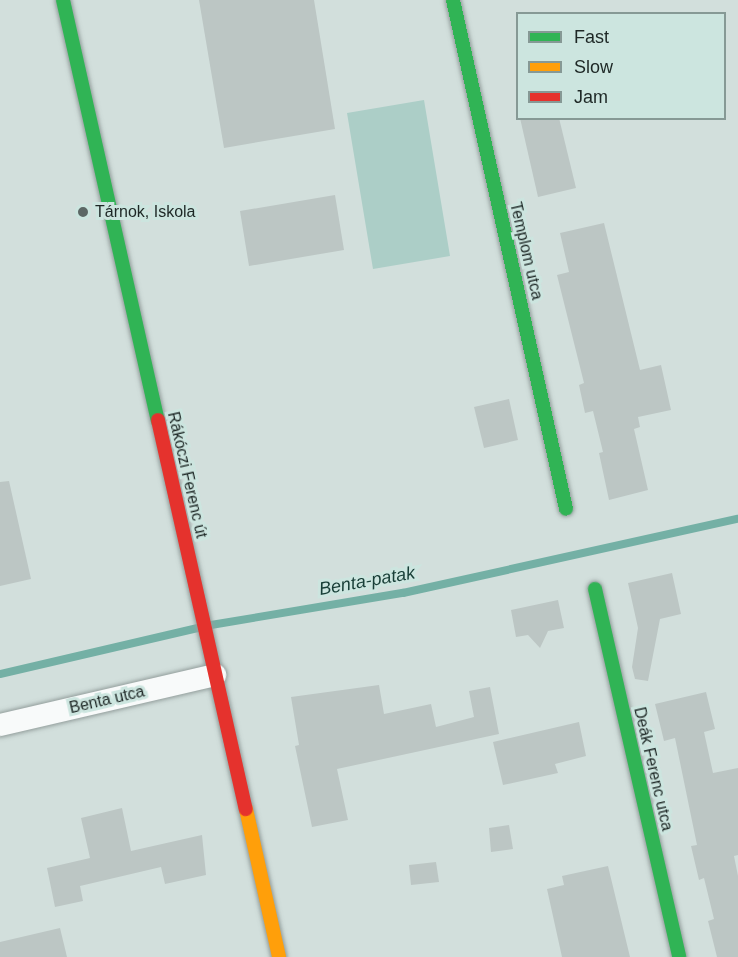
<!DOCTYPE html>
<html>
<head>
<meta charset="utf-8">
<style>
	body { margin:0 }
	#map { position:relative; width:738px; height:957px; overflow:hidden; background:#d2dfdc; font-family:Helvetica,sans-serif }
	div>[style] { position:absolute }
	.green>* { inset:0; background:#accec7 }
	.stream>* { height:8px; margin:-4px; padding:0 4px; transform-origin:4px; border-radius:4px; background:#74b0a5 }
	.building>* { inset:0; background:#bcc6c4 }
	.roads { filter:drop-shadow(0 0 2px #939e9c) drop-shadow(0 0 2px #939e9c) }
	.street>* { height:22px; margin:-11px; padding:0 11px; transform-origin:11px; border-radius:11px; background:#f8fafa }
	.fast>* { height:14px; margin:-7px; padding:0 7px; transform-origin:7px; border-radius:7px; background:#30b455 }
	.slow>* { height:14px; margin:-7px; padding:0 7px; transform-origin:7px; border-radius:7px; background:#ff9f0a }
	.jam>* { height:14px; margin:-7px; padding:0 7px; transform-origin:7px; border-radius:7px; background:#e5322d }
	.dots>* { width:16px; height:16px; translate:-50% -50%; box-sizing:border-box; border:3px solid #cce5df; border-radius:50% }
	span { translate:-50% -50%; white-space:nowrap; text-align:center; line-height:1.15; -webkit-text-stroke:6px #cce5df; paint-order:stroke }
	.poi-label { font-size:16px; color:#1d2725 }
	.left { translate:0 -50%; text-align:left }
	.street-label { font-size:16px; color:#1d2725 }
	.water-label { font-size:18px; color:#183e37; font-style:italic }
	.legend { position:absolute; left:516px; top:12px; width:210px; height:108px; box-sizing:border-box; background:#cce5df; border:2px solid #869995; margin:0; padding:8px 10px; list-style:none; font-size:18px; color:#1d2725 }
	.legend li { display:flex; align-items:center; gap:12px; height:30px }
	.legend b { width:30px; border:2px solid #869995 }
</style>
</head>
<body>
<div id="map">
	<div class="green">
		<div style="clip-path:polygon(424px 100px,450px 256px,373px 269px,347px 113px)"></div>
	</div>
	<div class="stream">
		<div style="left:211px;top:625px;width:195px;rotate:-9.5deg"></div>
		<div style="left:403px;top:593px;width:343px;rotate:-12.5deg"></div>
		<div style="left:0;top:674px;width:203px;rotate:-13.1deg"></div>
	</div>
	<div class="building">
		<div style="clip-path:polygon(199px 0,314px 0,335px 129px,224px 148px)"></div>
		<div style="clip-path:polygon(520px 118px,559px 118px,576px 188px,538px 197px)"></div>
		<div style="clip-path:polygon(335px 195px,344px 250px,249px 266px,240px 211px)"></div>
		<div style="clip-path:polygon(604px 223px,640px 370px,661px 365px,671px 410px,638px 417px,640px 427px,634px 429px,648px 490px,609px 500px,599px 453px,603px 452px,593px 411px,585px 413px,579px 385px,584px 383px,557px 275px,569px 272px,560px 233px)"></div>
		<div style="clip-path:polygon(509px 399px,518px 440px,484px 448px,474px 407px)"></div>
		<div style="clip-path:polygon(9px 481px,31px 579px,0 586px,0 482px)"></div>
		<div style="clip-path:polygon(672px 573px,681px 614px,660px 619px,648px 681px,635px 679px,632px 667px,638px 628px,628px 583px)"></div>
		<div style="clip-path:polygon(558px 600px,564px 628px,548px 631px,540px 648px,528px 635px,516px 637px,511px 610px)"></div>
		<div style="clip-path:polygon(379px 685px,384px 714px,431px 704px,436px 727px,474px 717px,469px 691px,490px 687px,499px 734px,337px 769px,348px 820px,312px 827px,295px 746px,299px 745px,291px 697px)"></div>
		<div style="clip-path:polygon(706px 692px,715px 729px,704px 732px,713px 773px,738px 768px,738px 855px,734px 856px,738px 876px,738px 957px,717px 957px,708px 921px,714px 919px,704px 878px,699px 880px,691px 846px,697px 845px,675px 738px,664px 741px,655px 704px)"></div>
		<div style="clip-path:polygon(579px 722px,586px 756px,555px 764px,558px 773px,503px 785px,493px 742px)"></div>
		<div style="clip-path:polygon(122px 808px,131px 851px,202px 835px,206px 875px,165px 884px,161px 867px,80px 886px,83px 901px,55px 907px,47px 868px,90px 858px,81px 818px)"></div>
		<div style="clip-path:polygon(509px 825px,513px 849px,491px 852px,489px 828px)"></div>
		<div style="clip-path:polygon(436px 862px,439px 882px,411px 885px,409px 865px)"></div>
		<div style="clip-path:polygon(608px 866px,630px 957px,562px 957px,547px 889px,564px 885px,562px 876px)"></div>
		<div style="clip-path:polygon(60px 928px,67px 957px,0 957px,0 942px)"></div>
	</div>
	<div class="roads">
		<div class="street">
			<div style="left:0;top:725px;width:221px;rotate:-13.1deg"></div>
		</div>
		<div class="fast">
			<div style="left:63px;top:0;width:431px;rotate:77.3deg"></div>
			<div style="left:453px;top:0;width:521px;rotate:77.48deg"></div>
			<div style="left:595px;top:589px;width:377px;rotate:77.1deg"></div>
		</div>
		<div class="slow">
			<div style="left:246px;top:809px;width:152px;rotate:77.4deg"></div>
		</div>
		<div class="jam">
			<div style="left:158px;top:420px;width:399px;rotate:77.3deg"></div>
		</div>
	</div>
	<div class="dots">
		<div style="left:83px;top:212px;background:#5c6765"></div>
	</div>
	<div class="poi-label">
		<span class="left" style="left:95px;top:212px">Tárnok, Iskola</span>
	</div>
	<div class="street-label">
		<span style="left:526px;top:251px;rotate:77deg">Templom utca</span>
		<span style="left:187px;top:475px;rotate:77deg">Rákóczi Ferenc út</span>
		<span style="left:107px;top:700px;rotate:-13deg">Benta utca</span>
		<span style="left:653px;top:769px;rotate:77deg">Deák Ferenc utca</span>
	</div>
	<div class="water-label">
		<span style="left:367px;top:581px;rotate:-10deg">Benta-patak</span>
	</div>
	<ul class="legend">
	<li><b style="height:8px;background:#30b455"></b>Fast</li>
	<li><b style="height:8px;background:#ff9f0a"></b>Slow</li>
	<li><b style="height:8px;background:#e5322d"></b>Jam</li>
	</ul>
</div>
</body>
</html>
